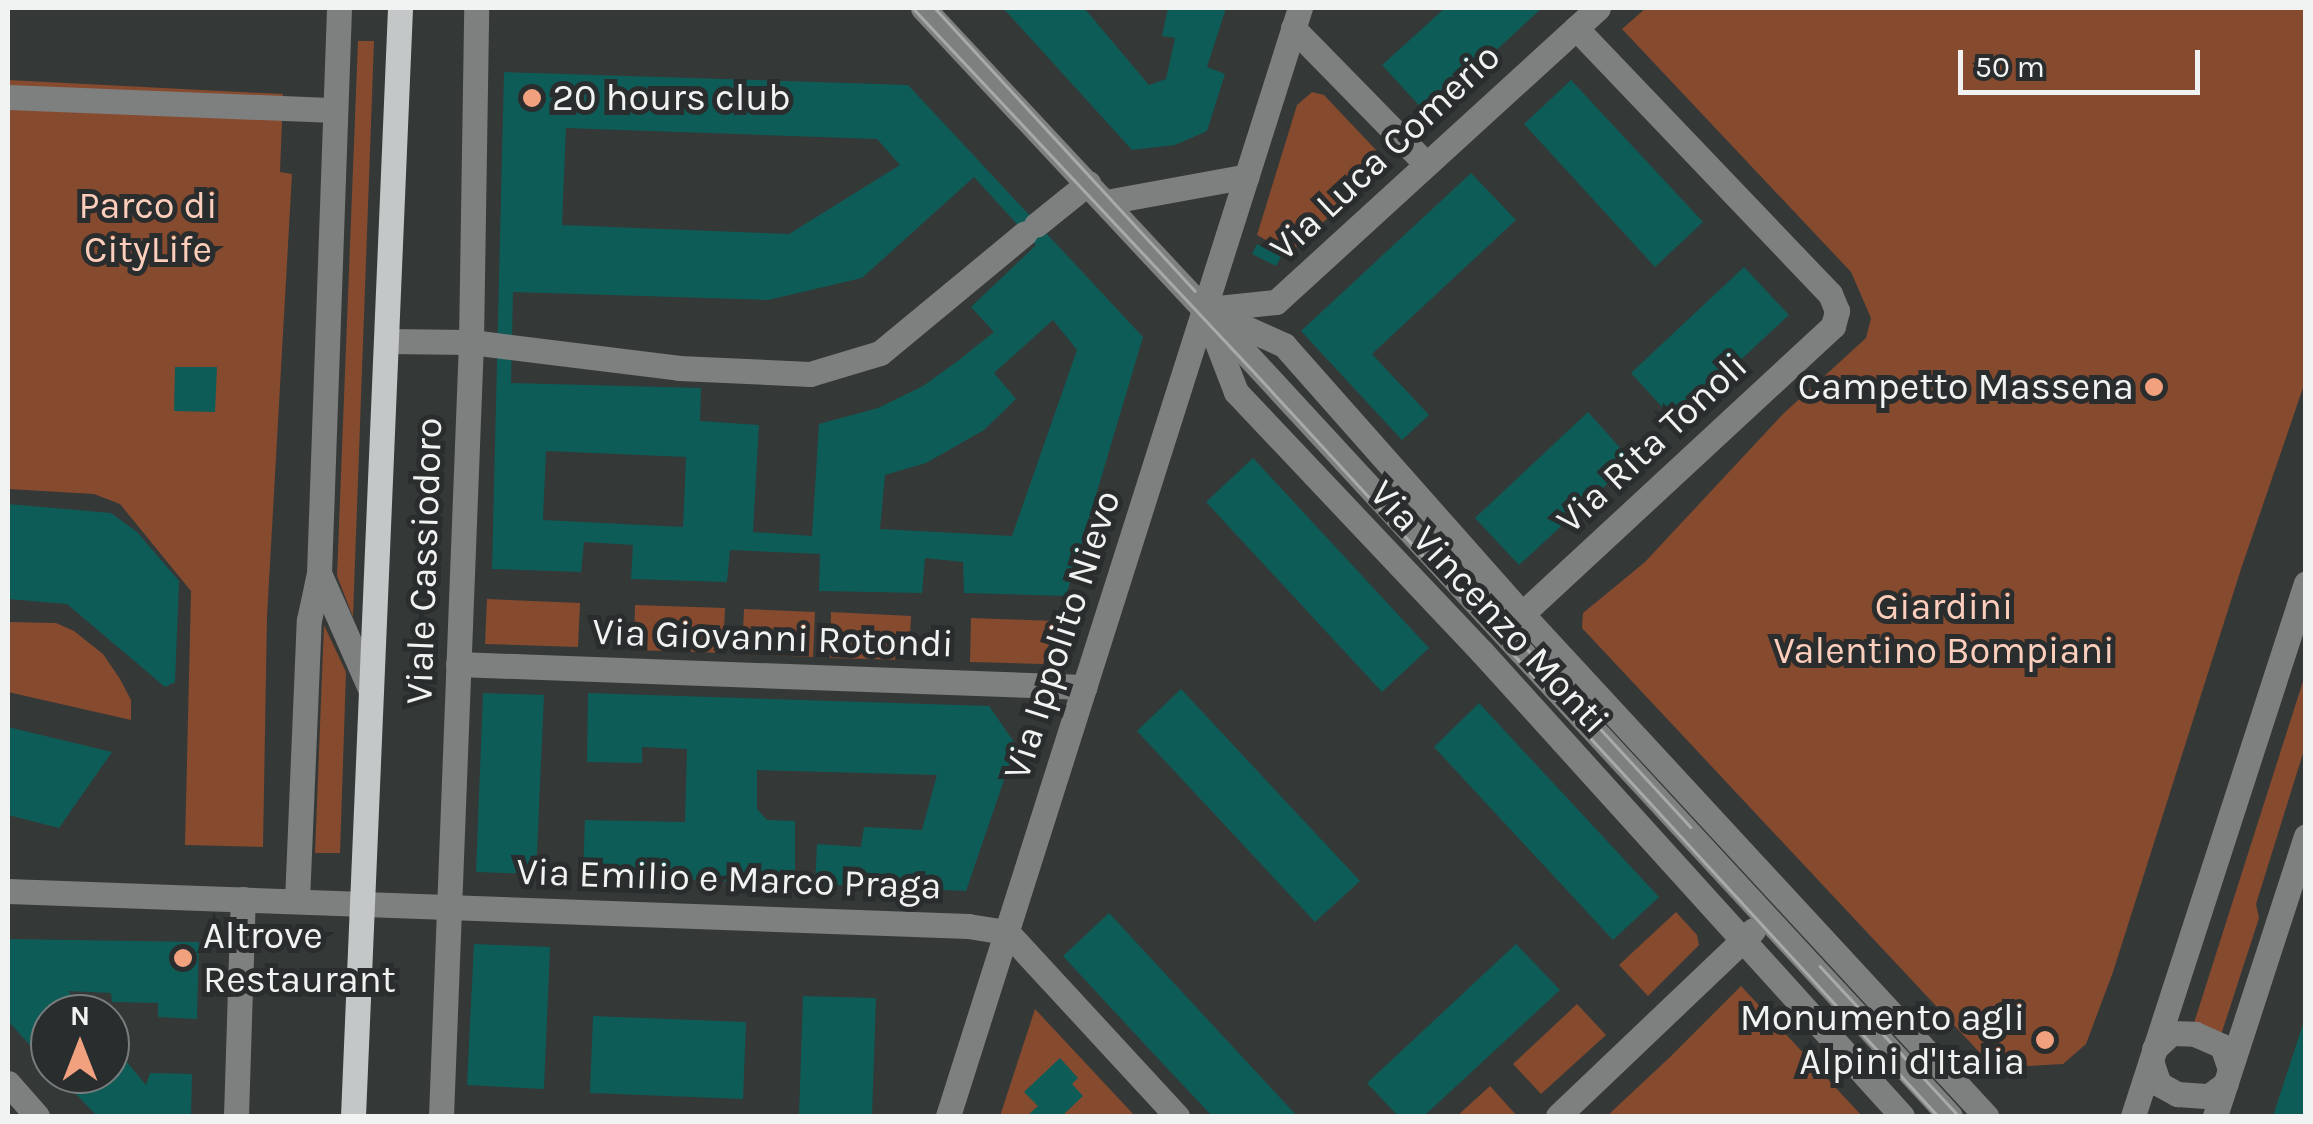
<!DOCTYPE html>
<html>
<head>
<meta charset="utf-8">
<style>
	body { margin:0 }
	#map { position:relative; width:2313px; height:1124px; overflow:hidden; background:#343837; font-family:Karla,sans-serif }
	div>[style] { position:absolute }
	.green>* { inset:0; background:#864a2f }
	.building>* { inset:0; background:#0e5c57 }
	.minor>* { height:25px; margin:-12.5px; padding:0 12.5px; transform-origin:12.5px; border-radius:12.5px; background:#7e7f7f }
	.major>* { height:25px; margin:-12.5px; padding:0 12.5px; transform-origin:12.5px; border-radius:12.5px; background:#c4c7c7 }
	.tram>* { height:2.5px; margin:-1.25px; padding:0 1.25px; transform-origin:1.25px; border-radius:1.25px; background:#a7aaa9 }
	.dots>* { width:28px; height:28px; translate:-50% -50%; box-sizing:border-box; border:5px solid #2a2d2d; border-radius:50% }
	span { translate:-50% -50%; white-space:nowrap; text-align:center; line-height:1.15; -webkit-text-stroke:10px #2a2d2d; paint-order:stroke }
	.poi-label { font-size:38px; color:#f0f3f2 }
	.left { translate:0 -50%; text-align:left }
	.right { translate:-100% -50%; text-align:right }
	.street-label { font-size:38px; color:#f0f3f2 }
	.park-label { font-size:38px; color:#fdcebb }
	.frame { position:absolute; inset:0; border:10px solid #f0f3f2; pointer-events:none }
	.north { position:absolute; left:30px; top:994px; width:100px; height:100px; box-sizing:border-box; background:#2a2d2d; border:2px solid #797c7c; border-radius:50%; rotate:0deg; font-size:28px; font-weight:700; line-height:40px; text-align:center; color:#f0f3f2 }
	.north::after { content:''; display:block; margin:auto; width:35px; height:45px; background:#f2a17e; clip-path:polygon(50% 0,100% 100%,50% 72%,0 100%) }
	.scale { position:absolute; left:1958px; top:50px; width:242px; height:45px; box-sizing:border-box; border:5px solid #f0f3f2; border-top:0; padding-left:12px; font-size:30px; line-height:35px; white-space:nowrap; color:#f0f3f2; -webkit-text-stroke:8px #2a2d2d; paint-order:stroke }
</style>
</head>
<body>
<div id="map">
	<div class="green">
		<div style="clip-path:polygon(1646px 8px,2305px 8px,2305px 382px,2241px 569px,2113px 972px,2086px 1044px,2063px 1064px,2029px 1066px,1981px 1054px,1582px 628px,1583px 613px,1645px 562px,1783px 414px,1866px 338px,1871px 318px,1851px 272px,1622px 29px)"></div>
		<div style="clip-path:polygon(358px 41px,374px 41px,353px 617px,337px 576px)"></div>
		<div style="clip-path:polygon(8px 80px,283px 94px,280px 172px,292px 174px,267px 617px,263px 847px,185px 845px,191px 591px,120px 504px,94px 494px,8px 489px)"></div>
		<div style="clip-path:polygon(1312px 92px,1324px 95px,1376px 150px,1379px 160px,1372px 177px,1290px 253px,1257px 235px,1297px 105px)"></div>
		<div style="clip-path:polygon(487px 599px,580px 603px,578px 647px,485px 644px)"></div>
		<div style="clip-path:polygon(635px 605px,725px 608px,723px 653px,634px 650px)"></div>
		<div style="clip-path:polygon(744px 609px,815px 612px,813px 657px,742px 654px)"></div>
		<div style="clip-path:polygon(831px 612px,911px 616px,909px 660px,830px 658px)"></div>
		<div style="clip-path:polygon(971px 618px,1056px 621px,1043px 664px,970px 662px)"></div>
		<div style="clip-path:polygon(8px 622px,56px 623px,74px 631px,103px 654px,120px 679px,131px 700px,131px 720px,8px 692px)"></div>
		<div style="clip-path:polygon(324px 625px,346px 672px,340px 853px,315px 853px)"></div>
		<div style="clip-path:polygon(2305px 675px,2305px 747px,2256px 904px,2259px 918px,2221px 1035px,2193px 1026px)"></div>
		<div style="clip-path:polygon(1676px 912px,1697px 935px,1699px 945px,1648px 996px,1619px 965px)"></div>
		<div style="clip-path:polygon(1741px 986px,1862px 1116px,1607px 1116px,1669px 1058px)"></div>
		<div style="clip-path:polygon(1577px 1004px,1606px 1035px,1541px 1094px,1513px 1064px)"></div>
		<div style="clip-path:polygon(1035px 1009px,1135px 1116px,1000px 1116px)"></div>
		<div style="clip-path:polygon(1490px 1086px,1517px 1116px,1457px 1116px)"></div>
	</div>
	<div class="building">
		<div style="clip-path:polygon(1003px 8px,1084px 8px,1149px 85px,1166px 79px,1175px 38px,1162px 36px,1168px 8px,1226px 8px,1207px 67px,1225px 74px,1207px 131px,1175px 145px,1132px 150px)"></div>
		<div style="clip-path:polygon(1445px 8px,1542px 8px,1427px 114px,1382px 65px)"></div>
		<div style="clip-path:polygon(evenodd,504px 72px,908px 85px,1143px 337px,1066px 596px,964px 593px,963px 562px,925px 558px,922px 593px,819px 591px,820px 554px,730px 550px,727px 582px,631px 579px,633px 545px,584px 542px,581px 572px,492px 569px,504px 72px,566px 128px,877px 139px,900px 165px,789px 234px,562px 225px,566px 128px,504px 72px,974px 177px,1036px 245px,971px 307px,994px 332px,959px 360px,923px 386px,878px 408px,819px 424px,812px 536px,753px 532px,759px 425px,700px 421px,701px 388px,511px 383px,513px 292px,768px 300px,862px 278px,974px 177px,504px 72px,1053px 320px,1077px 350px,1012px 536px,880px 529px,885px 475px,926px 463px,984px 430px,1016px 399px,994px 373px,1053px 320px,504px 72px,546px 451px,686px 457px,683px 527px,543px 520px,546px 451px)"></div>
		<div style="clip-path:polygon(1571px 80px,1703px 222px,1655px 267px,1524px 124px)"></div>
		<div style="clip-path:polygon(1471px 173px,1516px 220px,1372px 354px,1429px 415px,1402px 440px,1301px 331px)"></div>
		<div style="clip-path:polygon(1257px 244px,1281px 257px,1276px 266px,1252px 254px)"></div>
		<div style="clip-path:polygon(1744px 267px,1789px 315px,1675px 421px,1631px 373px)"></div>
		<div style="clip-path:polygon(175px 367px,217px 367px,215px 412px,174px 411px)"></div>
		<div style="clip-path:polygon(1588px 412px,1632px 461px,1519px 565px,1475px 518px)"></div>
		<div style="clip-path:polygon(1253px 458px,1429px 648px,1382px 692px,1206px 502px)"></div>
		<div style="clip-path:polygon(8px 504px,111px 513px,137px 532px,179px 581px,175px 682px,165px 687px,67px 604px,8px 599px)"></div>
		<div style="clip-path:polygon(1181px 689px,1360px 881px,1315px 922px,1137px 731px)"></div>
		<div style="clip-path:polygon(483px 693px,544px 695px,536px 874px,476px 872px)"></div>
		<div style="clip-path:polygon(588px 693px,989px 706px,1016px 745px,966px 891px,815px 884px,817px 844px,861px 847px,864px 827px,922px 830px,937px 775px,757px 770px,757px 809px,767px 820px,795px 821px,795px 884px,583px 875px,585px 820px,685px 822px,687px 749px,642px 747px,642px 763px,587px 762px)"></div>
		<div style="clip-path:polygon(1479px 703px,1659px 897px,1613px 940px,1434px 747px)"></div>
		<div style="clip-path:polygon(8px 727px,112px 752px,59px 828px,8px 815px)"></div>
		<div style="clip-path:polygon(1109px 913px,1196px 1007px,1297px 1116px,1212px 1116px,1150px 1050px,1063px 956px)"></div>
		<div style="clip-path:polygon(8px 939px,199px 942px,197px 1019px,158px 1017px,158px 1003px,112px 1002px,111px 993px,68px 991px,87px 1014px,50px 1014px,50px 1067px,8px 1021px)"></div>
		<div style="clip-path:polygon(474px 944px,550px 947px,544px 1089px,467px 1085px)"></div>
		<div style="clip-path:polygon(1516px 944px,1560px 990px,1424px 1116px,1398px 1116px,1367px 1083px)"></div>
		<div style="clip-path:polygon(803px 996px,876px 998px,872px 1116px,799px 1116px)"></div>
		<div style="clip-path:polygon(593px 1016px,746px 1022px,743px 1099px,590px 1093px)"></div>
		<div style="clip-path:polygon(2305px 1018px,2306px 1116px,2273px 1116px)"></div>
		<div style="clip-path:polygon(110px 1042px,146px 1085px,150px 1073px,192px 1074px,191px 1116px,97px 1116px,57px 1074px,110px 1074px)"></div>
		<div style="clip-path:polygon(1060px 1058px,1078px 1078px,1072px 1084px,1083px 1096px,1062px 1116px,1027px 1116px,1038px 1106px,1024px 1092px)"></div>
	</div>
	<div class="minor">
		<div style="left:923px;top:8px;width:412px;rotate:47deg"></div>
		<div style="left:1204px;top:309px;width:89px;rotate:68.9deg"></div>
		<div style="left:1236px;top:392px;width:357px;rotate:46.6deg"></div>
		<div style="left:1481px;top:651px;width:627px;rotate:47.84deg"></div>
		<div style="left:1293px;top:28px;width:190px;rotate:45.6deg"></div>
		<div style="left:8px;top:97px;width:327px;rotate:2.3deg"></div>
		<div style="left:1106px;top:202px;width:143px;rotate:-10.4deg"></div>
		<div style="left:1036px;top:225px;width:67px;rotate:-38.9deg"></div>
		<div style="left:1204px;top:309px;width:88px;rotate:24.2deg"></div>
		<div style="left:1284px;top:345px;width:359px;rotate:48.5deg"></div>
		<div style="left:1522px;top:614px;width:684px;rotate:47.25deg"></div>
		<div style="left:1208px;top:309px;width:68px;rotate:-5.9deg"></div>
		<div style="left:1276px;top:302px;width:436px;rotate:-42.4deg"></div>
		<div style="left:1215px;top:320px;width:1083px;rotate:47.28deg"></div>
		<div style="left:386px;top:341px;width:85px;rotate:0.7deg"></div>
		<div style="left:471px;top:342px;width:210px;rotate:7.1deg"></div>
		<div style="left:679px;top:368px;width:131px;rotate:2.6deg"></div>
		<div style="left:810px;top:374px;width:73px;rotate:-16.7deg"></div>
		<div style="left:880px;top:353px;width:188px;rotate:-39.6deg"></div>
		<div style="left:319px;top:573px;width:129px;rotate:66.2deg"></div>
		<div style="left:1522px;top:614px;width:424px;rotate:-42.8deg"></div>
		<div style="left:1833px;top:326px;width:16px;rotate:-75deg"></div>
		<div style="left:1837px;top:311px;width:18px;rotate:-112deg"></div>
		<div style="left:1830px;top:294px;width:368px;rotate:-133.7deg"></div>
		<div style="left:458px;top:664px;width:627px;rotate:2.1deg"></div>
		<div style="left:8px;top:891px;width:961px;rotate:2.09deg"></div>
		<div style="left:968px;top:926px;width:39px;rotate:9deg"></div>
		<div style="left:297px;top:901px;width:281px;rotate:-87.6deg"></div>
		<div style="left:309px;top:620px;width:48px;rotate:-78deg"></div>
		<div style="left:319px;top:573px;width:565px;rotate:-87.97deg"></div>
		<div style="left:1007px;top:932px;width:251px;rotate:47.3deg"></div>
		<div style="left:2154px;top:1049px;width:23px;rotate:-43deg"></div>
		<div style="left:2171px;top:1033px;width:24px;rotate:2deg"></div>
		<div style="left:2195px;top:1034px;width:30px;rotate:24deg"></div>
		<div style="left:2222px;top:1046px;width:24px;rotate:71deg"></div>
		<div style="left:2151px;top:1061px;width:24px;rotate:71deg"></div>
		<div style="left:2159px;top:1084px;width:21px;rotate:29deg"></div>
		<div style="left:2177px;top:1094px;width:32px;rotate:4deg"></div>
		<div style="left:2209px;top:1096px;width:21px;rotate:-37deg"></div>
		<div style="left:8px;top:1083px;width:44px;rotate:48.7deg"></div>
		<div style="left:236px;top:1116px;width:217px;rotate:-88.2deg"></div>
		<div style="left:441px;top:1116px;width:775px;rotate:-87.78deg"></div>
		<div style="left:471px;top:342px;width:334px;rotate:-89.1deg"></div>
		<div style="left:948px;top:1116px;width:1163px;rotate:-72.38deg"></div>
		<div style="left:1558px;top:1116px;width:269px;rotate:-43.6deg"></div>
		<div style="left:2133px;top:1116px;width:560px;rotate:-72.02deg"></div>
		<div style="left:2215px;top:1116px;width:294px;rotate:-72deg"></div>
	</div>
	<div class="major">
		<div style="left:353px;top:1116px;width:1109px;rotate:-87.57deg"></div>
	</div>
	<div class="tram">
		<div style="left:913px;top:8px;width:500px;rotate:46.86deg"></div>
		<div style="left:1255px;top:373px;width:1009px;rotate:47.41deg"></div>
		<div style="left:935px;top:8px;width:384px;rotate:47.4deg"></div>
		<div style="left:1447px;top:562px;width:360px;rotate:47.4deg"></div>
		<div style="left:1820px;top:966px;width:205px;rotate:47.2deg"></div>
	</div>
	<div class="dots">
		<div style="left:532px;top:98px;background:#f2a17e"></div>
		<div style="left:2154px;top:387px;background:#f2a17e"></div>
		<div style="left:183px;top:958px;background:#f2a17e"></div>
		<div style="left:2045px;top:1040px;background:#f2a17e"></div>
	</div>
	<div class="poi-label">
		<span class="left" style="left:552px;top:98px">20 hours club</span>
		<span class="right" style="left:2134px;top:387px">Campetto Massena</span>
		<span class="left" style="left:203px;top:958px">Altrove<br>Restaurant</span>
		<span class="right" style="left:2025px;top:1040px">Monumento agli<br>Alpini d'Italia</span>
	</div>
	<div class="street-label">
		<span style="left:1385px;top:152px;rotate:-43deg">Via Luca Comerio</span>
		<span style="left:1652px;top:443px;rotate:-43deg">Via Rita Tonoli</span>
		<span style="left:424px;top:561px;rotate:-88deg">Viale Cassiodoro</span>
		<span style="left:1489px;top:607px;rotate:47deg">Via Vincenzo Monti</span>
		<span style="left:1062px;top:635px;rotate:-72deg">Via Ippolito Nievo</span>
		<span style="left:773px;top:638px;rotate:2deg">Via Giovanni Rotondi</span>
		<span style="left:729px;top:879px;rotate:2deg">Via Emilio e Marco Praga</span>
	</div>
	<div class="park-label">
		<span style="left:148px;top:228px">Parco di<br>CityLife</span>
		<span style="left:1944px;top:629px">Giardini<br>Valentino Bompiani</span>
	</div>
	<div class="frame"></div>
	<div class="north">N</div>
	<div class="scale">50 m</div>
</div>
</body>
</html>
